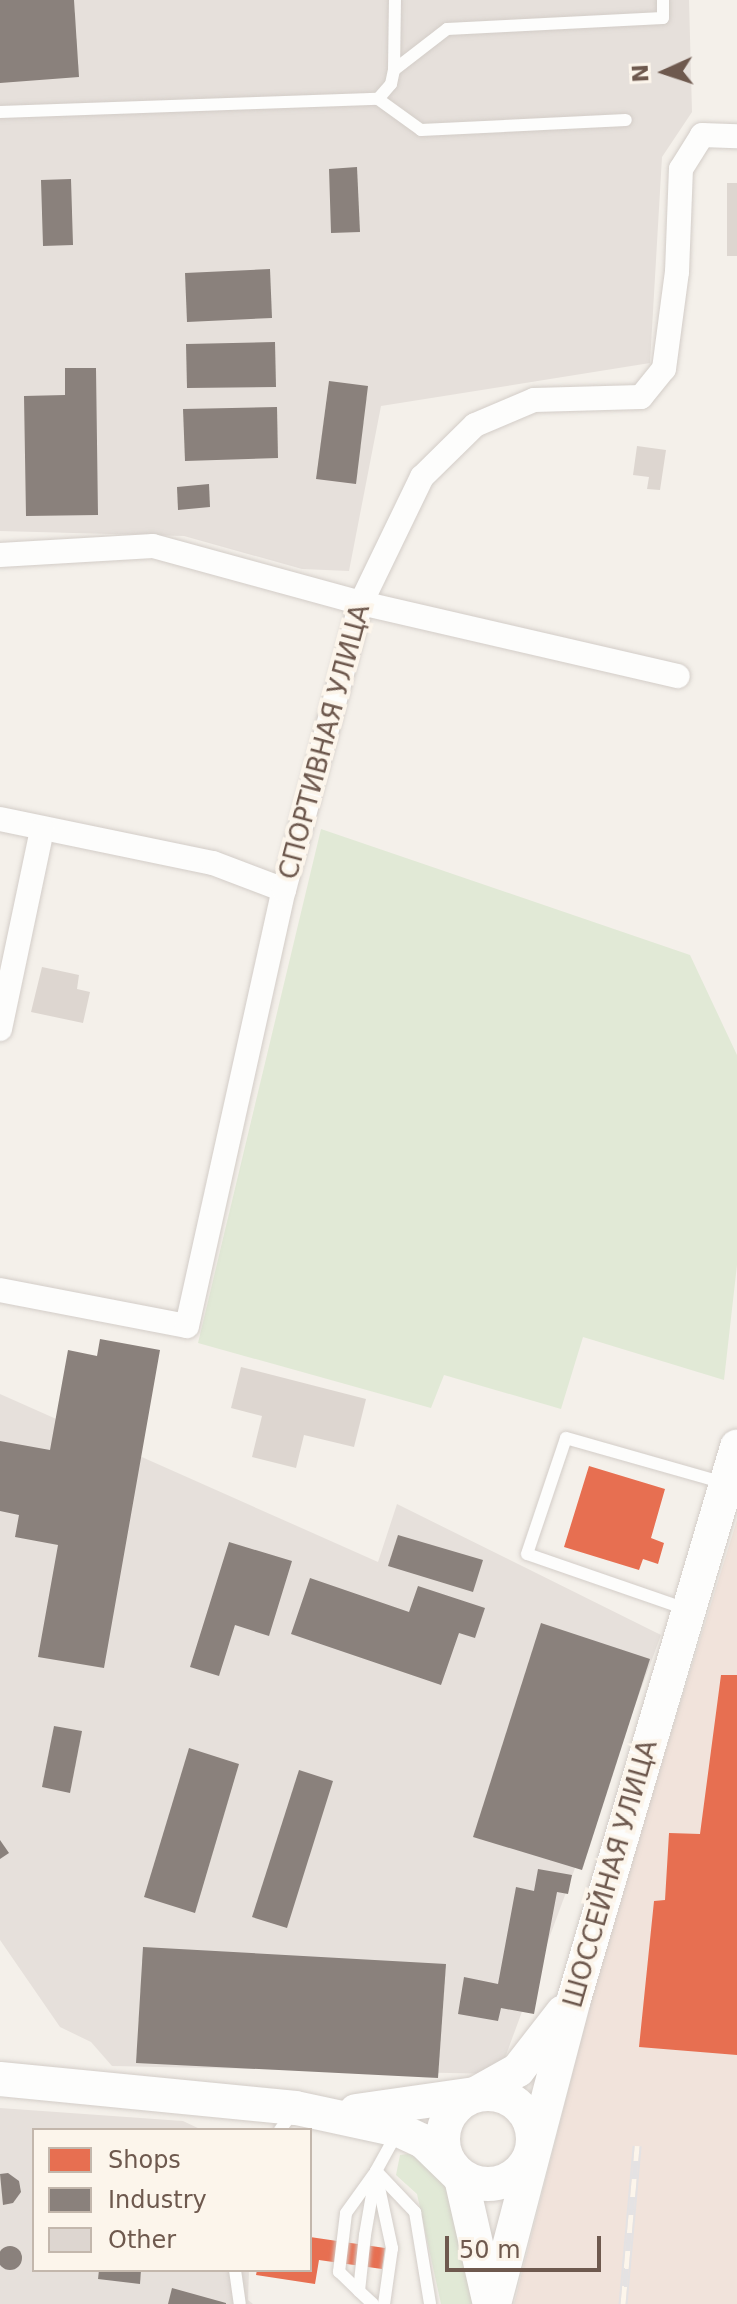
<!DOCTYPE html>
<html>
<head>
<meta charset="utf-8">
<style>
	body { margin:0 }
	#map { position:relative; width:737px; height:2304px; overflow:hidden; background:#f4f0ea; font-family:"DejaVu Sans",sans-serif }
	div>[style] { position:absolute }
	.commercial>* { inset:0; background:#f1e3db }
	.industrial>* { inset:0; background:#e6e0db }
	.green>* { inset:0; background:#e1e9d6 }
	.shops>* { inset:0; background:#e76f51 }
	.industry>* { inset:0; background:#8a817c }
	.round { border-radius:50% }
	.building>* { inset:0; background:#ddd6d0 }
	.roads { filter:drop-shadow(0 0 2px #d3cdc8) drop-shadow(0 0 2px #d3cdc8) }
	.lane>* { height:12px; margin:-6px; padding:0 6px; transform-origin:6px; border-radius:6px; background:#fdfdfc }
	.street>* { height:24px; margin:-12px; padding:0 12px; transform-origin:12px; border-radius:12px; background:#fdfdfc }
	.secondary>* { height:34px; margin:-17px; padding:0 17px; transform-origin:17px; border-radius:17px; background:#fdfdfc }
	.secondary>.ring { margin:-17px; padding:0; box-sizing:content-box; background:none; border:34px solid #fdfdfc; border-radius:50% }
	.rail>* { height:9px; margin-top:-4.5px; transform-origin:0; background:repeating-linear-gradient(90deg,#fcf5eb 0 18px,#e4e2e3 0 36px); box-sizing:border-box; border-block:2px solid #e4e2e3 }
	span { translate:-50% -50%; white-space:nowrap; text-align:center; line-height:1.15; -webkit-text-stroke:8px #fcf5eb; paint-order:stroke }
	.street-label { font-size:26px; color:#6e594e }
	.legend { position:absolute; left:32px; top:2128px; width:280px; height:144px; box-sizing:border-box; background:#fcf5eb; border:2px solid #c3b7ac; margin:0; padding:10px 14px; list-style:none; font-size:24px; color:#6e594e }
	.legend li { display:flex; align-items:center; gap:16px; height:40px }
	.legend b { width:40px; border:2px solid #c3b7ac }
	.north { position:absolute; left:625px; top:32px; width:80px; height:80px; -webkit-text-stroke:6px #fcf5eb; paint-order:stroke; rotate:267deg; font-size:22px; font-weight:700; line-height:32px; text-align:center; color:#6e594e }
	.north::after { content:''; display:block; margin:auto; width:28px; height:36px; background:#6e594e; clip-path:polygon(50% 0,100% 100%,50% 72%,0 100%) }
	.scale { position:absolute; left:445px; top:2236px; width:156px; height:36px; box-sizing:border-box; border:4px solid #6e594e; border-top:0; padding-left:10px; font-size:24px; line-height:28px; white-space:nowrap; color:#6e594e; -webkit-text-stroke:6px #fcf5eb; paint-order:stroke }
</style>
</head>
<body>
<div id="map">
	<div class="commercial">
		<div style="clip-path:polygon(737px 1520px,737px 2304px,514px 2304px,603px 1953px)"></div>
	</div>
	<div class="industrial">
		<div style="clip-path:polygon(0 0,689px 0,692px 112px,662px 157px,650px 363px,381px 406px,349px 571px,302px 569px,184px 536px,0 531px)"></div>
		<div style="clip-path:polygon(0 1394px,378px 1562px,397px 1504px,661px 1635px,499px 2074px,112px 2066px,91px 2042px,60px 2027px,0 1940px)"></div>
		<div style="clip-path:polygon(0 2108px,183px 2121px,202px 2130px,34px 2130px,34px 2270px,249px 2270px,248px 2300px,253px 2304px,0 2304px)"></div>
	</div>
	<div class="green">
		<div style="clip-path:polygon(321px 829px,690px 955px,737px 1055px,737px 1265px,724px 1380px,583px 1337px,561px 1409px,444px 1375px,431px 1408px,198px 1343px)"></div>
		<div style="clip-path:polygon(416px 2153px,447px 2177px,478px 2304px,441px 2304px,417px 2194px,396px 2175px,400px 2155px)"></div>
	</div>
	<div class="shops">
		<div style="clip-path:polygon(589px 1466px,665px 1489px,651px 1538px,664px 1543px,658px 1564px,643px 1559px,639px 1570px,564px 1547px)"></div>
		<div style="clip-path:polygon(721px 1675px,737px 1675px,737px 2055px,639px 2047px,654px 1901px,665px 1900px,669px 1833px,700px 1834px)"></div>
		<div style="clip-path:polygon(310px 2237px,385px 2248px,382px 2269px,319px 2260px,315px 2284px,256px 2275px,257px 2270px,310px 2270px)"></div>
	</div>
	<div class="industry">
		<div style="clip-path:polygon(0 0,74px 0,79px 77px,0 83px)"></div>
		<div style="clip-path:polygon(357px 167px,360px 232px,331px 233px,329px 169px)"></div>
		<div style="clip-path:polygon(71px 179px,73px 245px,43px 246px,41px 180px)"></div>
		<div style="clip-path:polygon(270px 269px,272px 318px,187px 322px,185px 273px)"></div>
		<div style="clip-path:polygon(275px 342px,276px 387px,187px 388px,186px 344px)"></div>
		<div style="clip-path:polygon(65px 368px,96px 368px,98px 515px,26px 516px,24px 396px,65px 395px)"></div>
		<div style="clip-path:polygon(329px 381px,368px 386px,356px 484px,316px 479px)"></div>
		<div style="clip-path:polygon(277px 407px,278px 458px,185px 461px,183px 409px)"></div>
		<div style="clip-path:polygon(209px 484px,210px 507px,178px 510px,177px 487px)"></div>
		<div style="clip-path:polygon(100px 1339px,160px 1350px,104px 1668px,38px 1657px,58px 1545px,15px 1537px,19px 1515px,0 1511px,0 1441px,50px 1450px,68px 1350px,97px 1356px)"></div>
		<div style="clip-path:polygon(398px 1535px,483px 1560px,473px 1592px,388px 1566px)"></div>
		<div style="clip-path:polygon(229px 1542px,292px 1561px,269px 1636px,235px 1625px,219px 1676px,190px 1667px)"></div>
		<div style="clip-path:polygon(310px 1578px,409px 1612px,418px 1586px,485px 1608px,475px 1638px,459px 1633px,441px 1685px,291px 1634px)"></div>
		<div style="clip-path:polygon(541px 1623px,650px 1659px,582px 1870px,473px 1837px)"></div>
		<div style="clip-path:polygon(54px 1726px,82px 1731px,70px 1793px,42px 1787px)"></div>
		<div style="clip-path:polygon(189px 1748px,239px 1764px,195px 1913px,144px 1897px)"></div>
		<div style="clip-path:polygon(299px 1770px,333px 1781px,287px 1928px,252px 1917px)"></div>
		<div style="clip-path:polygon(0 1840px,9px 1853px,0 1859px)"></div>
		<div style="clip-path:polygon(538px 1869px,572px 1875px,568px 1894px,557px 1892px,534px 2014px,501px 2008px,498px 2021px,458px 2014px,464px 1977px,498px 1984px,516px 1887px,534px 1891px)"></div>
		<div style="clip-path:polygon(143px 1947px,446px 1964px,438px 2078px,136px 2063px)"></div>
		<div style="clip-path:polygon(8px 2173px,19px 2181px,21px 2192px,13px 2203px,3px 2205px,0 2174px)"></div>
		<div class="round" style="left:-2px;top:2246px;width:24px;height:24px"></div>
		<div style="clip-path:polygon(99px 2270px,141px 2270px,140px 2284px,98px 2279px)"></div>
		<div style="clip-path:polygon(172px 2288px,226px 2303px,226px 2304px,168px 2304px)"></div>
	</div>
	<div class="building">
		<div style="clip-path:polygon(727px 183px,737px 183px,737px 256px,727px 256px)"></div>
		<div style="clip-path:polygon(637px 446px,666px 450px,660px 490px,647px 489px,649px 477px,633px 475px)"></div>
		<div style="clip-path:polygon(42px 967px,79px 975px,77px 989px,90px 992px,83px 1023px,31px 1012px)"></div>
		<div style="clip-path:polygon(241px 1367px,366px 1399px,354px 1447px,304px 1435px,296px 1468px,252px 1457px,262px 1416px,231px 1408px)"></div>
	</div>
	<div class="roads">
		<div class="lane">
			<div style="left:394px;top:70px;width:67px;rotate:-37.7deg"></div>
			<div style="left:447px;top:29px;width:216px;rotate:-2.9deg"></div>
			<div style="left:663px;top:18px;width:18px;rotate:-90deg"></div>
			<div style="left:378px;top:99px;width:53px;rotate:35.8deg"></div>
			<div style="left:421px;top:130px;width:205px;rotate:-2.8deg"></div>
			<div style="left:0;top:112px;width:378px;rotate:-2deg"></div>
			<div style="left:378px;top:99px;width:20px;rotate:-49deg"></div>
			<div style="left:391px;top:84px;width:14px;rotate:-78deg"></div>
			<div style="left:394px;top:70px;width:70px;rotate:-89.2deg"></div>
			<div style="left:689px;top:1610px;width:171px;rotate:-160.9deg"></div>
			<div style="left:527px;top:1554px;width:122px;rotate:-71.4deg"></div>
			<div style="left:566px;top:1438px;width:164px;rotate:15.9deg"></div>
			<div style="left:280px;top:2130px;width:24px;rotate:-54deg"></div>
			<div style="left:376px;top:2171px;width:57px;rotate:46.4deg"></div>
			<div style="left:415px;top:2212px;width:93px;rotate:80.7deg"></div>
			<div style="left:377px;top:2178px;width:72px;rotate:77.9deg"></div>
			<div style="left:392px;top:2248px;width:57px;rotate:98.1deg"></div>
			<div style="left:235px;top:2270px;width:34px;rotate:82deg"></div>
			<div style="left:359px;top:2291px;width:28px;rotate:-136deg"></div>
			<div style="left:339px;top:2272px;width:59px;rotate:-83.2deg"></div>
			<div style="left:346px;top:2213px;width:48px;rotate:-54.3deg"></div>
			<div style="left:373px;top:2304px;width:19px;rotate:-137deg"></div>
			<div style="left:359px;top:2291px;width:56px;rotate:-83.9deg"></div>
			<div style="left:365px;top:2235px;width:65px;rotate:-80.2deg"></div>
			<div style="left:376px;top:2171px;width:43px;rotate:-61.1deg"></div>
		</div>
		<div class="street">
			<div style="left:0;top:555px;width:153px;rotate:-3.4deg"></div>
			<div style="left:153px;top:546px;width:216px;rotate:15.3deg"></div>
			<div style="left:361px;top:603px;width:325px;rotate:13deg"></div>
			<div style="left:0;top:819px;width:217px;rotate:11.7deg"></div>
			<div style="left:213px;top:863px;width:76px;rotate:20.8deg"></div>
			<div style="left:0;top:1029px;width:204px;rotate:-78.1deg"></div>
			<div style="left:0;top:1290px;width:190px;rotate:10.9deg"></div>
			<div style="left:187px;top:1326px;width:447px;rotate:-77.5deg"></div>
			<div style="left:284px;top:890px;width:297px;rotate:-75deg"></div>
			<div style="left:361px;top:603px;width:140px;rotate:-64.2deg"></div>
			<div style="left:422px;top:477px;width:74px;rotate:-44.5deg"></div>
			<div style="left:475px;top:425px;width:64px;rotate:-23deg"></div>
			<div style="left:534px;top:400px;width:107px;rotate:-1.6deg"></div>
			<div style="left:641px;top:397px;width:36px;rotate:-51deg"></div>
			<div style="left:664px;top:369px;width:98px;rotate:-82.4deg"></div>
			<div style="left:677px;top:272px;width:103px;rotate:-87.8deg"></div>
			<div style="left:681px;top:169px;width:40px;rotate:-58deg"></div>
			<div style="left:702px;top:135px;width:35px;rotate:2deg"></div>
		</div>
		<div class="secondary">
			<div style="left:0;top:2079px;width:297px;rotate:5.6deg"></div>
			<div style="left:296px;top:2108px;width:105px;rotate:12.1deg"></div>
			<div style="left:399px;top:2130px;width:26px;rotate:25deg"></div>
			<div style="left:423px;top:2141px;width:53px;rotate:44.2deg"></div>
			<div style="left:461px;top:2178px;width:125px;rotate:77.1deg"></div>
			<div class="ring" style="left:443px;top:2094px;width:56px;height:56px"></div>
			<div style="left:356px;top:2111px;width:120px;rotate:-8.1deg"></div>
			<div style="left:475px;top:2094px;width:49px;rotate:-29.2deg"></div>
			<div style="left:518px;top:2070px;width:73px;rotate:-52.2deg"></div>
			<div style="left:494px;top:2304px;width:315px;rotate:-75.3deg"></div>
			<div style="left:574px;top:1999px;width:576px;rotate:-73.55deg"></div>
		</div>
	</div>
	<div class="rail">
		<div style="left:623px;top:2304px;width:159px;rotate:-84.9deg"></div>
	</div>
	<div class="street-label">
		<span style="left:325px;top:742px;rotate:-75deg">СПОРТИВНАЯ УЛИЦА</span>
		<span style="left:611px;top:1874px;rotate:-74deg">ШОССЕЙНАЯ УЛИЦА</span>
	</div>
	<ul class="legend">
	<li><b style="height:22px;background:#e76f51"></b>Shops</li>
	<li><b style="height:22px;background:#8a817c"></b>Industry</li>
	<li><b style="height:22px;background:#ddd6d0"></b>Other</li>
	</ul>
	<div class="north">N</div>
	<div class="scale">50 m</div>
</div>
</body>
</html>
